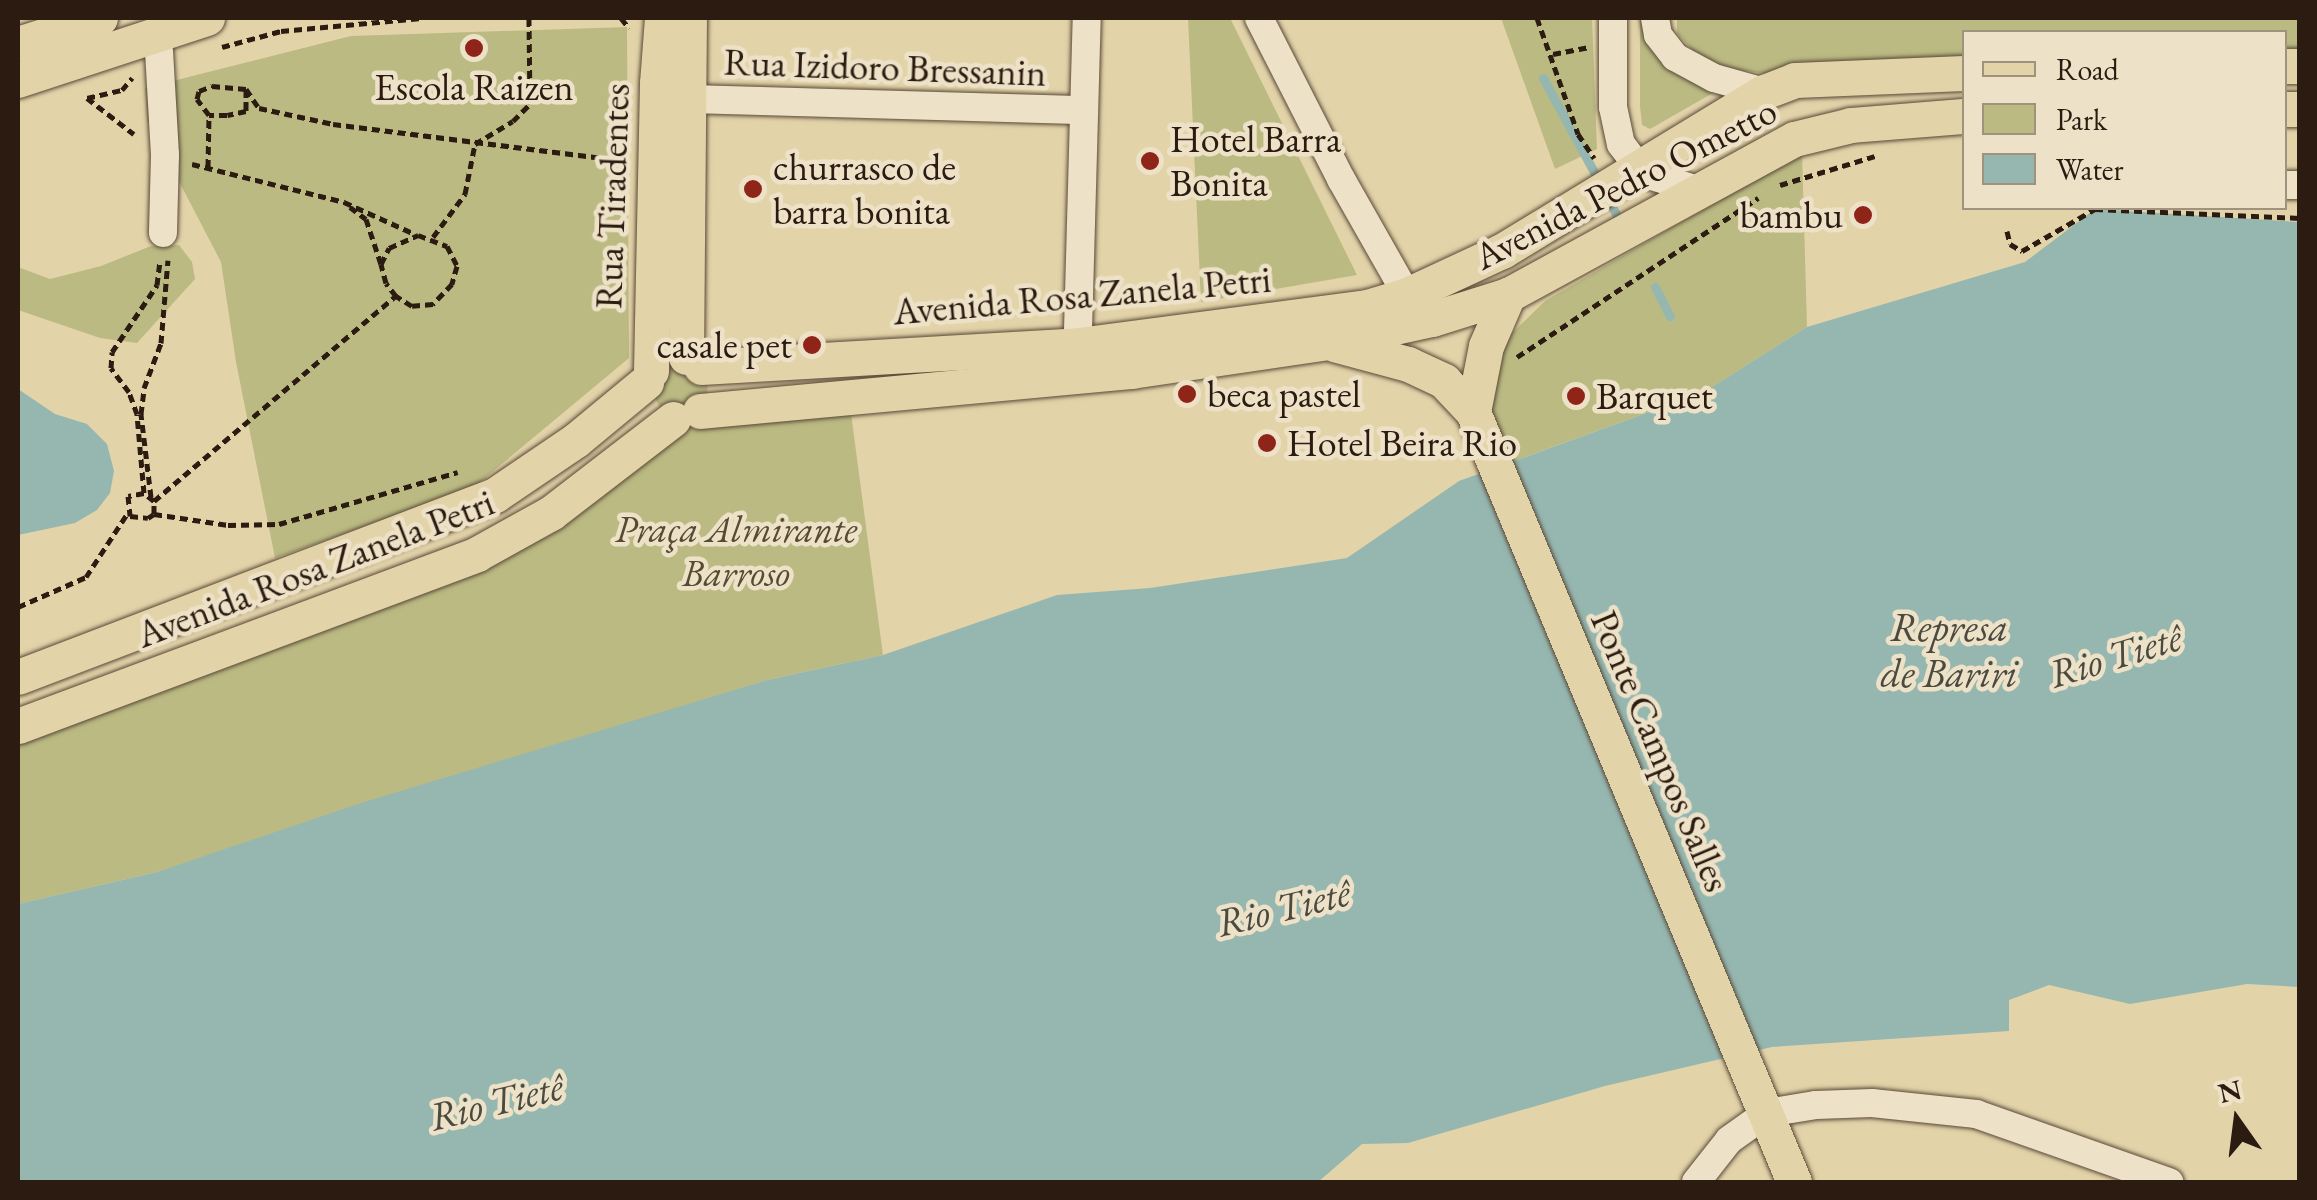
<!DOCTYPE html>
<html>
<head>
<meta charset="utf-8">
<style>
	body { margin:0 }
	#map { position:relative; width:2317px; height:1200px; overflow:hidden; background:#e3d3a9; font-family:"EB Garamond",serif }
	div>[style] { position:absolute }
	.green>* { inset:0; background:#bbba83 }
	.water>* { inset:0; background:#96b7b0 }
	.stream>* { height:9px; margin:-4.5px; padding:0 4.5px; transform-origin:4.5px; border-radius:4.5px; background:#96b7b0 }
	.path>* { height:5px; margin-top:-2.5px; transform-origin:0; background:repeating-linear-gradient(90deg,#2b1b11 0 8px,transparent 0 13px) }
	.roads { filter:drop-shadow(0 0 2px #594937) drop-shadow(0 0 2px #594937) }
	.minor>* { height:28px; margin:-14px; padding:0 14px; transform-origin:14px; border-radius:14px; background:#ede2c7 }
	.major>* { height:35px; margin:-17.5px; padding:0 17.5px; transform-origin:17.5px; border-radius:17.5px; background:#e3d3a9 }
	.dots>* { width:28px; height:28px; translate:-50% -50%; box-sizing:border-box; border:5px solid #ede2c7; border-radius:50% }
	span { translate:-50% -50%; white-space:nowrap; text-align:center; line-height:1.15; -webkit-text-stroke:9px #ede2c7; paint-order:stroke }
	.street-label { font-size:38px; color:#2b1b11 }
	.poi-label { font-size:38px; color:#2b1b11 }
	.left { translate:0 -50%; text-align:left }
	.right { translate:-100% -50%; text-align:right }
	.park-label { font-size:38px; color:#564b33; font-style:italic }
	.water-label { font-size:40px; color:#4b4a41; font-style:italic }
	.frame { position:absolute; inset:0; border:20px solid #2b1b11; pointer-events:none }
	.legend { position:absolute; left:1962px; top:30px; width:325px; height:180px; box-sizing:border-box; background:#ede2c7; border:2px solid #9f927e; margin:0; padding:12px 18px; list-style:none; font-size:30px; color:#2b1b11 }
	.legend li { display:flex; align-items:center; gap:20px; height:50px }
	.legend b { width:50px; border:2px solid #9f927e }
	.north { position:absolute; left:2187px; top:1070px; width:100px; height:100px; -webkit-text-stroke:8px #ede2c7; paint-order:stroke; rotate:346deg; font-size:28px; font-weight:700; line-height:40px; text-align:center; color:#2b1b11 }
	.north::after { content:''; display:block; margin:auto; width:35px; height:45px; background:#2b1b11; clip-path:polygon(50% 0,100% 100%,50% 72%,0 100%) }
</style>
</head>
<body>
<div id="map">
	<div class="green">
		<div style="clip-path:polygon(1188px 18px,1230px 18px,1357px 275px,1201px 302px)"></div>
		<div style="clip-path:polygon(1501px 18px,1592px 18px,1597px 149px,1555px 169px)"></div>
		<div style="clip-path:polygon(1640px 18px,1651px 18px,1727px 85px,1650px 129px,1642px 125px,1640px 106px)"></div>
		<div style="clip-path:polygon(1677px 18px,2299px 18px,2300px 54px,2285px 54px,2284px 32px,1964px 32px,1964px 72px,1802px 78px,1707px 66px,1677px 33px)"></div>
		<div style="clip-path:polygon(627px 27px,629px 358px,473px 488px,275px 558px,236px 362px,221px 262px,147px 120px,145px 88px,351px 36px)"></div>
		<div style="clip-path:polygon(1802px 152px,1807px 327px,1704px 392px,1503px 465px,1486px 422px,1499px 346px,1545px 301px)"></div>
		<div style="clip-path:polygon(179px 245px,192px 262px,195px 279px,137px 343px,100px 338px,18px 310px,18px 267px,50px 279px,101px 266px,151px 246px)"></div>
		<div style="clip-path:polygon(678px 359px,708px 383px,707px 394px,705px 401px,663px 411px,653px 396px,669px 361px)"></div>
		<div style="clip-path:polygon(849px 398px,883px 655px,767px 680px,157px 872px,18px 904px,18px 731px,467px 566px,691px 420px)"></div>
	</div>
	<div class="water">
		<div style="clip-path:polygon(2095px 209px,2299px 222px,2299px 987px,2247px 984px,2130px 1004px,2049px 985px,2009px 1000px,2009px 1031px,1772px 1047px,1605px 1086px,1408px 1143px,1362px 1144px,1318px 1182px,18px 1182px,18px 904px,157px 872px,361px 803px,767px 680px,883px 655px,1057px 595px,1150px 588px,1347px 558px,1459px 481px,1704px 392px,1807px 327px,2025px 262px)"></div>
		<div style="clip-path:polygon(18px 389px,55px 414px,87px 424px,107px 444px,114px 471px,110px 493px,97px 510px,75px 523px,18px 535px)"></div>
	</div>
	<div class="stream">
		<div style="left:1543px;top:78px;width:117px;rotate:61.5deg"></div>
		<div style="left:1606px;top:195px;width:34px;rotate:62deg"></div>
		<div style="left:1655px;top:287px;width:33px;rotate:63deg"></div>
	</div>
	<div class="path">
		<div style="left:621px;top:18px;width:13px;rotate:51deg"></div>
		<div style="left:1537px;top:18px;width:123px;rotate:70.5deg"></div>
		<div style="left:1578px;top:134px;width:29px;rotate:56deg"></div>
		<div style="left:222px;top:47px;width:61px;rotate:-15.2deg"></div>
		<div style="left:281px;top:31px;width:141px;rotate:-5.3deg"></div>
		<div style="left:1553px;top:54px;width:37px;rotate:-11deg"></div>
		<div style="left:246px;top:89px;width:22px;rotate:90deg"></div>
		<div style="left:246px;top:111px;width:19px;rotate:168deg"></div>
		<div style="left:227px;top:115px;width:18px;rotate:180deg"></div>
		<div style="left:209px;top:115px;width:20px;rotate:-127deg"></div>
		<div style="left:197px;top:99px;width:8px;rotate:-76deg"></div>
		<div style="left:199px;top:91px;width:14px;rotate:-21deg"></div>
		<div style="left:212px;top:86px;width:34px;rotate:5deg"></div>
		<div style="left:246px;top:89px;width:23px;rotate:56deg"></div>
		<div style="left:259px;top:108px;width:76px;rotate:12.2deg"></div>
		<div style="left:333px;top:124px;width:296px;rotate:7.2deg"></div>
		<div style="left:87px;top:98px;width:59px;rotate:37.5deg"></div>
		<div style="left:87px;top:98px;width:36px;rotate:-13deg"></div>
		<div style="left:122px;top:90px;width:16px;rotate:-50deg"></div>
		<div style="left:192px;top:164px;width:157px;rotate:14deg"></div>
		<div style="left:344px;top:202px;width:78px;rotate:24.3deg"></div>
		<div style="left:208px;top:167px;width:52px;rotate:-88.9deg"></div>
		<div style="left:1780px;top:185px;width:99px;rotate:-17deg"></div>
		<div style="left:350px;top:207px;width:20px;rotate:37deg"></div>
		<div style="left:366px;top:219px;width:47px;rotate:71.6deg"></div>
		<div style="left:2007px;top:231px;width:13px;rotate:77deg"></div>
		<div style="left:2010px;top:244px;width:14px;rotate:30deg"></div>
		<div style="left:2022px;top:251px;width:84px;rotate:-29.9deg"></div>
		<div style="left:2095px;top:209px;width:205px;rotate:2.5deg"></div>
		<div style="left:433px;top:237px;width:54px;rotate:-53.3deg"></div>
		<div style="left:465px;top:194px;width:51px;rotate:-78.7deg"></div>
		<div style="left:475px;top:144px;width:44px;rotate:-31.2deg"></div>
		<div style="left:513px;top:121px;width:24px;rotate:-45deg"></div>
		<div style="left:530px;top:104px;width:86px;rotate:-90.7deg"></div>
		<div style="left:1517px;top:357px;width:289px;rotate:-33.4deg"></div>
		<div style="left:144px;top:493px;width:16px;rotate:169deg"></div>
		<div style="left:128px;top:496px;width:20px;rotate:84deg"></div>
		<div style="left:130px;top:516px;width:18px;rotate:6deg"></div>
		<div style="left:148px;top:518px;width:7px;rotate:-34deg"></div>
		<div style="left:154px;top:514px;width:13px;rotate:-90deg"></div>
		<div style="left:154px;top:501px;width:13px;rotate:-141deg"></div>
		<div style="left:144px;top:493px;width:79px;rotate:-95.1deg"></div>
		<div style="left:137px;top:414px;width:23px;rotate:-110deg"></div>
		<div style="left:129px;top:392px;width:30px;rotate:-127deg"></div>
		<div style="left:111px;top:368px;width:16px;rotate:-86deg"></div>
		<div style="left:112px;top:352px;width:81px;rotate:-56.1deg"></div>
		<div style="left:157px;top:285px;width:24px;rotate:-83deg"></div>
		<div style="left:151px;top:497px;width:84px;rotate:-96.9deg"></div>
		<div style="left:141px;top:414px;width:26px;rotate:-83deg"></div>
		<div style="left:144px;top:388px;width:48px;rotate:-69.3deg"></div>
		<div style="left:161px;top:343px;width:83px;rotate:-85.2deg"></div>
		<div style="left:154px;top:501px;width:317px;rotate:-40.3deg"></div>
		<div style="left:396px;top:296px;width:16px;rotate:-128deg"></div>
		<div style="left:386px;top:283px;width:20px;rotate:-105deg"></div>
		<div style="left:381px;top:264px;width:18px;rotate:-63deg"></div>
		<div style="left:389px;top:248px;width:32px;rotate:-24deg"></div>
		<div style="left:418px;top:235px;width:31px;rotate:21deg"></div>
		<div style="left:447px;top:246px;width:22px;rotate:63deg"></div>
		<div style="left:457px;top:266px;width:19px;rotate:106deg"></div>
		<div style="left:452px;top:284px;width:28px;rotate:134deg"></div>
		<div style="left:433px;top:304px;width:21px;rotate:175deg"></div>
		<div style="left:412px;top:306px;width:19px;rotate:-148deg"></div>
		<div style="left:154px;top:514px;width:75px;rotate:8.5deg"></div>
		<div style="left:228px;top:525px;width:51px;rotate:-1.1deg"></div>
		<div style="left:279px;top:524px;width:186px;rotate:-16.2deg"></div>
		<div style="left:18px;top:607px;width:74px;rotate:-23.8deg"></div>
		<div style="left:86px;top:577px;width:75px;rotate:-56.9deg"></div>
	</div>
	<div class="roads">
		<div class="minor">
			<div style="left:1259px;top:18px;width:181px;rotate:63deg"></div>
			<div style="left:1341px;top:179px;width:133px;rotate:60.4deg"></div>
			<div style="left:1613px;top:18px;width:89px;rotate:90deg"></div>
			<div style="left:1613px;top:107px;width:38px;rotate:78deg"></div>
			<div style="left:1621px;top:144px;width:31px;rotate:53deg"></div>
			<div style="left:1640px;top:169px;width:14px;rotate:30deg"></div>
			<div style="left:1652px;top:176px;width:51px;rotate:17deg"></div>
			<div style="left:1655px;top:18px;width:17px;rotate:80deg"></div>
			<div style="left:1658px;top:35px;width:28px;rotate:52deg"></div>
			<div style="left:1675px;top:57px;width:44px;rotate:28.3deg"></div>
			<div style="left:1714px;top:78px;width:52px;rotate:15.6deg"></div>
			<div style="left:159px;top:51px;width:104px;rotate:86.7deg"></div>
			<div style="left:165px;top:155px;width:78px;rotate:91.5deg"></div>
			<div style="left:687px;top:99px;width:394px;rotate:1.6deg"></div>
			<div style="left:2284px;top:185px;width:16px"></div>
			<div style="left:1077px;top:366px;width:348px;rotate:-88.4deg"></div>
			<div style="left:1696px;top:1182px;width:53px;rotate:-51.8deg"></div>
			<div style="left:1729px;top:1140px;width:47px;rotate:-35.4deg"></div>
			<div style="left:1767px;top:1113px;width:50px;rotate:-9.3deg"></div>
			<div style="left:1816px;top:1105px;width:56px;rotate:-2deg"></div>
			<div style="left:1872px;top:1103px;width:105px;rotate:6deg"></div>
			<div style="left:1976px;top:1114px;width:205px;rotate:19.4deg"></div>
		</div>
		<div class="major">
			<div style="left:18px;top:44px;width:86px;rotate:-17.6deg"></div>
			<div style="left:2284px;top:66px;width:16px"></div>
			<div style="left:18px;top:80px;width:199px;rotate:-18.2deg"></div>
			<div style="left:2284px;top:109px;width:16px"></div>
			<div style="left:1334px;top:344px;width:77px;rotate:15.1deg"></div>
			<div style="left:1408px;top:364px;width:40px;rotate:25deg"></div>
			<div style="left:1444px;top:381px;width:42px;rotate:46.9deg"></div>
			<div style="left:1473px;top:412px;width:834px;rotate:67.37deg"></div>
			<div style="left:686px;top:357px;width:339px;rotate:-89.5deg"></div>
			<div style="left:701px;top:367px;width:378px;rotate:-3.3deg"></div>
			<div style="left:1078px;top:345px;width:291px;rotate:-7.5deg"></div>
			<div style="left:1367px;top:307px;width:42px;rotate:-16.7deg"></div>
			<div style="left:1407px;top:295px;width:105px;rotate:-24.9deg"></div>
			<div style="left:1502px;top:251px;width:306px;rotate:-31.3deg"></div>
			<div style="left:1764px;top:92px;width:33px;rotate:-21deg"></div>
			<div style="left:1795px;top:80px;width:169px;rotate:-2.4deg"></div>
			<div style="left:651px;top:371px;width:288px;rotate:-88.8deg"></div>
			<div style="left:657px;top:83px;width:65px;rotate:-85.6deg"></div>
			<div style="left:700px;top:411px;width:433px;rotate:-5.3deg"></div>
			<div style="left:1131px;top:371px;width:198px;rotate:-8.4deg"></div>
			<div style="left:1327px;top:342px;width:107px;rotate:-12.4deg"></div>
			<div style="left:1432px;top:319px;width:80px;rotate:-17.5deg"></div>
			<div style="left:1508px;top:295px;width:326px;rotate:-28.6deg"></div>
			<div style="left:1794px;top:139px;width:59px;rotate:-13.8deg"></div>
			<div style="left:1851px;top:125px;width:113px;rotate:-4.6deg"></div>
			<div style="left:1473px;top:412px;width:67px;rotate:-78.9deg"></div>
			<div style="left:1486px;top:346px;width:56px;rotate:-66.7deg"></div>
			<div style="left:18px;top:677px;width:511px;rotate:-20.88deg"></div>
			<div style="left:495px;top:495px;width:98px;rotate:-34.2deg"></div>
			<div style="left:576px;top:440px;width:91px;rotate:-39.6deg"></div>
			<div style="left:18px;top:726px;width:490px;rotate:-20.5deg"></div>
			<div style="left:477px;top:554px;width:85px;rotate:-29deg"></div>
			<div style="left:551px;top:513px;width:154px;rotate:-37.6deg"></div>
		</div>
	</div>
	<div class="dots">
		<div style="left:474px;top:48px;background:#8f2418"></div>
		<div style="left:1150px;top:161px;background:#8f2418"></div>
		<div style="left:753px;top:189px;background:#8f2418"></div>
		<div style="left:1863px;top:215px;background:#8f2418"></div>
		<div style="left:812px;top:345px;background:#8f2418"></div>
		<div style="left:1187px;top:394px;background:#8f2418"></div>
		<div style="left:1576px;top:396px;background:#8f2418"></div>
		<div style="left:1267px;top:443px;background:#8f2418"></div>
	</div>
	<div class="street-label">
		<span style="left:885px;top:67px;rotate:2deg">Rua Izidoro Bressanin</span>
		<span style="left:1625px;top:183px;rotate:-27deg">Avenida Pedro Ometto</span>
		<span style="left:612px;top:196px;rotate:-88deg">Rua Tiradentes</span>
		<span style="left:1082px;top:295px;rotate:-5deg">Avenida Rosa Zanela Petri</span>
		<span style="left:315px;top:568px;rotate:-21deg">Avenida Rosa Zanela Petri</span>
		<span style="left:1661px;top:751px;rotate:67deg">Ponte Campos Salles</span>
	</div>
	<div class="poi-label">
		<span style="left:474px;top:87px">Escola Raizen</span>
		<span class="left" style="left:1170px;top:161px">Hotel Barra<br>Bonita</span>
		<span class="left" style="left:773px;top:189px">churrasco de<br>barra bonita</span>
		<span class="right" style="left:1843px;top:215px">bambu</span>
		<span class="right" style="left:792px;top:345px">casale pet</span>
		<span class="left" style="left:1207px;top:394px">beca pastel</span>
		<span class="left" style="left:1596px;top:396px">Barquet</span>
		<span class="left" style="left:1287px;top:443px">Hotel Beira Rio</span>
	</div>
	<div class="park-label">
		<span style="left:736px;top:551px">Praça Almirante<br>Barroso</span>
	</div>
	<div class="water-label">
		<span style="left:1949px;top:650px">Represa<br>de Bariri</span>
		<span style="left:2115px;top:655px;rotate:-17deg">Rio Tietê</span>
		<span style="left:1283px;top:907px;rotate:-14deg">Rio Tietê</span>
		<span style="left:496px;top:1101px;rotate:-14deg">Rio Tietê</span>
	</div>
	<div class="frame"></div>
	<ul class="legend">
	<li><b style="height:12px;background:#e3d3a9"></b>Road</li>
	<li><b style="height:28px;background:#bbba83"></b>Park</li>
	<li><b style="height:28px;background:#96b7b0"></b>Water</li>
	</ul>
	<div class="north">N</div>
</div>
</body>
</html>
